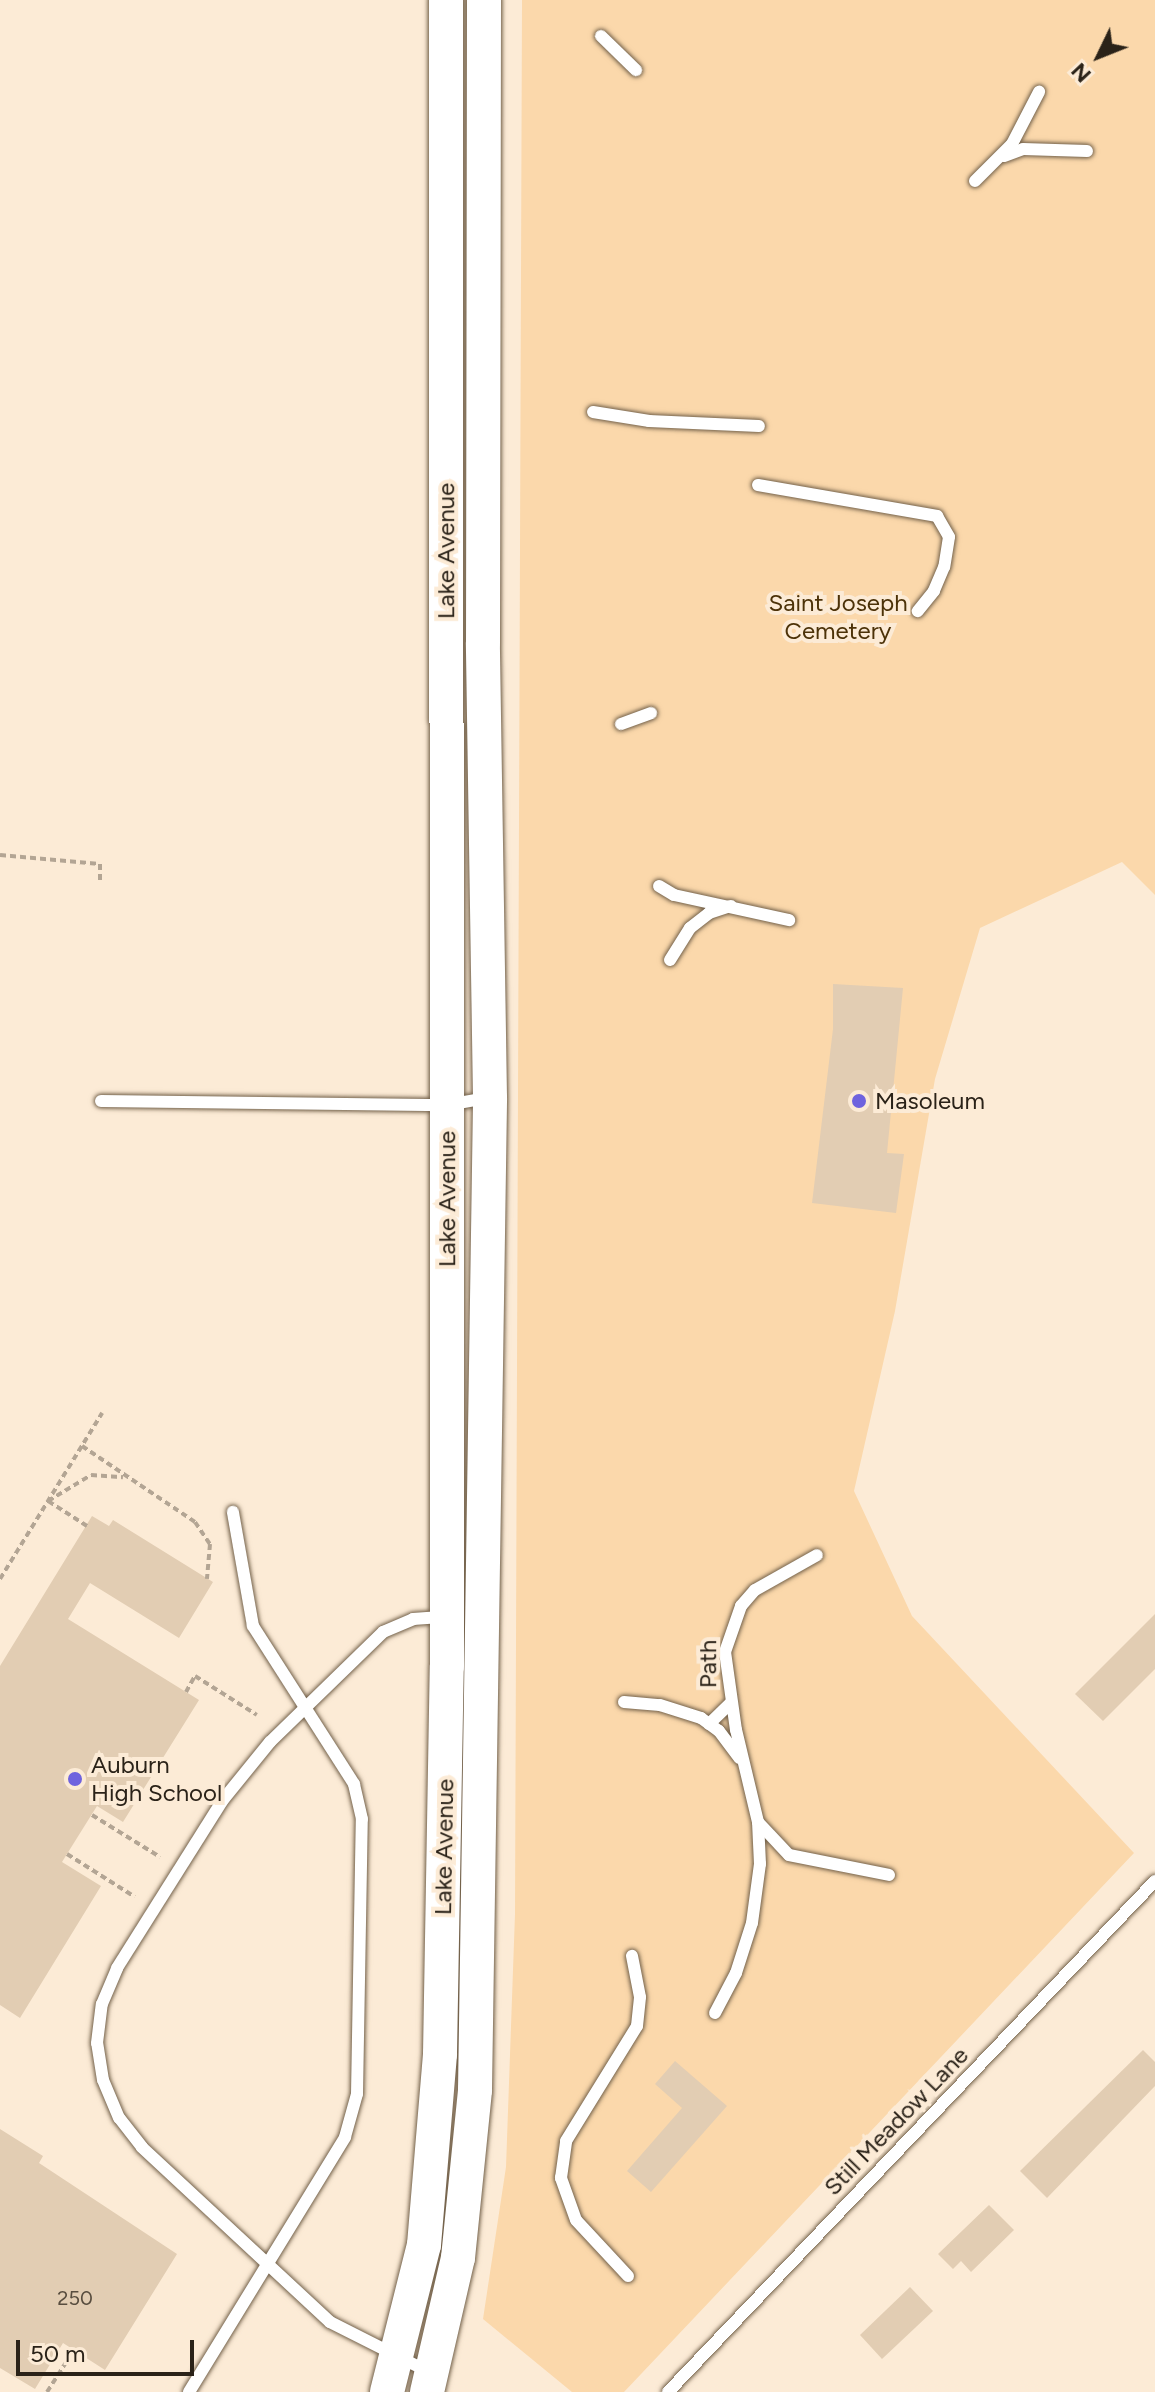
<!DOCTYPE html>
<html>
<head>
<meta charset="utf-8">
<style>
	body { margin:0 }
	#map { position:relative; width:1155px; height:2392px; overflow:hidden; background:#fcebd6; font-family:Figtree,sans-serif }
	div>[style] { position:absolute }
	.green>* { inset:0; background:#fbd8ab }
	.building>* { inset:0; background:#e2cdb3 }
	.path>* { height:4px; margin-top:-2px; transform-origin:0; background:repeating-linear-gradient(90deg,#b3a594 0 6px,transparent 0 10px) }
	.roads { filter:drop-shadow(0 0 2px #73614a) drop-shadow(0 0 2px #73614a) }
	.lane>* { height:12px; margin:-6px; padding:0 6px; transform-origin:6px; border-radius:6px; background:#fff }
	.secondary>* { height:34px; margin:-17px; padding:0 17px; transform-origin:17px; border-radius:17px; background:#fff }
	.dots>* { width:22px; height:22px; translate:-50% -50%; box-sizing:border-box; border:4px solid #fcebd6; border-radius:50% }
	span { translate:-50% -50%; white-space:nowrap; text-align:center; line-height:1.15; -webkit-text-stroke:8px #fcebd6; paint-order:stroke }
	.number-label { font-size:20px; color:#584d3f }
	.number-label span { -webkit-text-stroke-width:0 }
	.street-label { font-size:24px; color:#2a2218 }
	.park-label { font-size:24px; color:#4c3208 }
	.poi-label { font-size:24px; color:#2a2218 }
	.left { translate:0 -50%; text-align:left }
	.north { position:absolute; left:1059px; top:16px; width:80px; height:80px; -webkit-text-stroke:6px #fcebd6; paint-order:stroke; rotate:227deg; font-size:22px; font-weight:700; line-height:32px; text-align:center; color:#2a2218 }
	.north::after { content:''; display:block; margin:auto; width:28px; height:36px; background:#2a2218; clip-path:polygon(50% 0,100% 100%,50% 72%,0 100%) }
	.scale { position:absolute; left:16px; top:2340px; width:178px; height:36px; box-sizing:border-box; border:4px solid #2a2218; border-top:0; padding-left:10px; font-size:24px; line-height:28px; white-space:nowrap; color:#2a2218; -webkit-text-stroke:6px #fcebd6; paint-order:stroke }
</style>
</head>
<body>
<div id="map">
	<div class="green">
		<div style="clip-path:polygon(522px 0,1155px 0,1155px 895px,1122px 862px,980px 928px,935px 1079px,895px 1311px,854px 1491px,912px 1616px,1134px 1853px,624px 2392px,572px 2392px,483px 2319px,506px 2167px,515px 1914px)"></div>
	</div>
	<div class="building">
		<div style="clip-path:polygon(833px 984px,903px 988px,887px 1153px,904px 1154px,896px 1213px,812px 1203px,833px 1029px)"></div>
		<div style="clip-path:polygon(92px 1516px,109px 1526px,113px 1520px,213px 1582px,179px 1638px,90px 1583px,68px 1619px,199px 1700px,123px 1822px,97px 1806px,62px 1862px,101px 1886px,20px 2018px,0 2005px,0 1666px)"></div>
		<div style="clip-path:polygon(1155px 1614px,1155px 1669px,1103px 1721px,1075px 1694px)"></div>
		<div style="clip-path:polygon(1143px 2050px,1155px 2062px,1155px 2086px,1047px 2198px,1020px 2171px)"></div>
		<div style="clip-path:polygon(675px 2061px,727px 2106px,651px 2192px,627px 2171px,682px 2108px,655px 2084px)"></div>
		<div style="clip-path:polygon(0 2129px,43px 2156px,39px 2163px,177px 2254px,105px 2370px,63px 2343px,35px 2389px,0 2368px)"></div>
		<div style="clip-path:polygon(989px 2205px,1014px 2230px,971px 2272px,961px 2261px,953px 2269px,938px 2254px)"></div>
		<div style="clip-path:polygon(910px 2287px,933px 2311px,882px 2359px,860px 2335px)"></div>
	</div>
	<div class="path">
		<div style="left:0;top:855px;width:100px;rotate:5.1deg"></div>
		<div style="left:100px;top:864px;width:20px;rotate:90deg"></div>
		<div style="left:82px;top:1446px;width:136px;rotate:33.9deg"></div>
		<div style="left:195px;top:1522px;width:27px;rotate:56deg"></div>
		<div style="left:210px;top:1544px;width:35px;rotate:95deg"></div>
		<div style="left:87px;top:1526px;width:46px;rotate:-147.3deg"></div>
		<div style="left:48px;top:1501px;width:50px;rotate:-31.2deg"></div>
		<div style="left:91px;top:1475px;width:32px;rotate:4deg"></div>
		<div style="left:0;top:1579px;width:195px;rotate:-58.4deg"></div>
		<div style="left:186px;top:1692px;width:18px;rotate:-61deg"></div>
		<div style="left:195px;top:1676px;width:73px;rotate:32.2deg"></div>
		<div style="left:92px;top:1815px;width:80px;rotate:31.7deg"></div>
		<div style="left:67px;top:1854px;width:80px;rotate:32.3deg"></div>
		<div style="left:47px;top:2392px;width:50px;rotate:-57.3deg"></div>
	</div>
	<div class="roads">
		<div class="lane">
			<div style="left:601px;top:36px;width:49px;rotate:44.2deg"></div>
			<div style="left:1004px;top:156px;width:20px;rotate:-20deg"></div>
			<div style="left:1023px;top:149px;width:64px;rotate:1.8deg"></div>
			<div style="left:975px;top:181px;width:52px;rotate:-45deg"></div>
			<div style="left:1012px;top:144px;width:59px;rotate:-62.6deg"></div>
			<div style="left:593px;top:412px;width:57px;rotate:9.1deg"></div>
			<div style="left:649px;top:421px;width:110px;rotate:2.6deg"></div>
			<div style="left:758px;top:485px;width:182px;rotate:9.8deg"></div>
			<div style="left:937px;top:516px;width:24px;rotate:60deg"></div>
			<div style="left:949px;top:537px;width:30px;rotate:99deg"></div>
			<div style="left:944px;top:567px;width:26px;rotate:113deg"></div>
			<div style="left:934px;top:591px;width:26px;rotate:129deg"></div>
			<div style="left:621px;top:724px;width:32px;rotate:-20deg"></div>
			<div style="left:659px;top:886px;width:17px;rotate:31deg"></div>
			<div style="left:674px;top:895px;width:118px;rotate:12.3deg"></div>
			<div style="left:670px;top:960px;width:38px;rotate:-58deg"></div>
			<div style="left:690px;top:928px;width:24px;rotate:-38deg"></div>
			<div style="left:709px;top:913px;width:23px;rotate:-18deg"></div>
			<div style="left:101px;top:1101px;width:346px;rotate:0.7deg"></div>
			<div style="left:447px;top:1105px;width:41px;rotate:-9.9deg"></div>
			<div style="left:624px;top:1702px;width:36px;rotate:5deg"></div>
			<div style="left:660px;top:1705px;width:43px;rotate:17.6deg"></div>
			<div style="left:701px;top:1718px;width:22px;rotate:36deg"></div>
			<div style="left:719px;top:1731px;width:34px;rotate:53deg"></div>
			<div style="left:709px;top:1724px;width:30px;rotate:-44deg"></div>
			<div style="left:758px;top:1822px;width:45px;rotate:46.8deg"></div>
			<div style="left:789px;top:1855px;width:102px;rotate:11.3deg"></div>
			<div style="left:715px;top:2013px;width:45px;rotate:-62.3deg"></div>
			<div style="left:736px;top:1973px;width:52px;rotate:-72.3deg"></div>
			<div style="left:752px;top:1923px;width:60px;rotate:-82.3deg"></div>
			<div style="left:760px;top:1864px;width:42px;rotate:-92.7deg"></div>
			<div style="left:758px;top:1822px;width:95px;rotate:-103.4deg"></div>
			<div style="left:736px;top:1730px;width:79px;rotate:-98deg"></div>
			<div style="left:725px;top:1652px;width:49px;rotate:-70.8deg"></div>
			<div style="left:741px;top:1606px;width:21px;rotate:-49deg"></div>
			<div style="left:755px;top:1590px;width:71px;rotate:-29.4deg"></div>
			<div style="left:628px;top:2276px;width:76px;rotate:-132.9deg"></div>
			<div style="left:576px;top:2220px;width:45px;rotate:-109.7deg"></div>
			<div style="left:561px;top:2178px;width:37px;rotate:-82deg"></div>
			<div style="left:566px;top:2141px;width:135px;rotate:-58.3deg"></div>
			<div style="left:637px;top:2026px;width:29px;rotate:-84deg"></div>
			<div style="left:640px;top:1997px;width:42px;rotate:-101deg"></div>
			<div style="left:427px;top:2371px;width:109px;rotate:-153.2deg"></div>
			<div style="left:330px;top:2322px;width:257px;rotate:-137.1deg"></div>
			<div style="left:142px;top:2147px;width:37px;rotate:-128deg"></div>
			<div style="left:119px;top:2118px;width:41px;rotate:-112.8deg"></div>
			<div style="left:103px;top:2080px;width:37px;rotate:-99deg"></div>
			<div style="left:97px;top:2043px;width:39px;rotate:-83deg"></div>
			<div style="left:102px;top:2004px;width:39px;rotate:-67deg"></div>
			<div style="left:117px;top:1968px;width:197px;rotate:-57.8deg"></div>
			<div style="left:222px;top:1801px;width:76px;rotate:-50.9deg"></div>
			<div style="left:270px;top:1742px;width:158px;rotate:-44.2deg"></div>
			<div style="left:383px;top:1632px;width:33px;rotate:-23deg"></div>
			<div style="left:413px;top:1619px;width:31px;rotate:-4deg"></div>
			<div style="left:189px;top:2392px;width:299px;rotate:-58.5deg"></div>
			<div style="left:345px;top:2137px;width:45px;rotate:-74.4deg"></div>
			<div style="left:357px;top:2094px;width:275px;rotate:-89deg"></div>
			<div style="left:362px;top:1819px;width:36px;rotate:-103deg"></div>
			<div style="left:354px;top:1784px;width:188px;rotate:-122.6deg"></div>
			<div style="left:253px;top:1626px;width:116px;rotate:-100deg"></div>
			<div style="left:668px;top:2392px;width:706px;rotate:-46.38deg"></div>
		</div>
		<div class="secondary">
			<div style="left:387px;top:2392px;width:152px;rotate:-75.9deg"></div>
			<div style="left:424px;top:2245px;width:192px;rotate:-85.2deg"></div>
			<div style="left:440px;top:2054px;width:388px;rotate:-89deg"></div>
			<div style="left:447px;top:1666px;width:1666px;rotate:-90.03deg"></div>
			<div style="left:427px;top:2392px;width:138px;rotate:-77deg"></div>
			<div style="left:458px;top:2258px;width:169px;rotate:-84.2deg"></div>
			<div style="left:475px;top:2090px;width:992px;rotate:-89.13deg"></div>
			<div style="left:490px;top:1098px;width:455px;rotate:-90.9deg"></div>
			<div style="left:483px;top:643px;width:643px;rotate:-89.91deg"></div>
		</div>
	</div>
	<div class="dots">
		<div style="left:859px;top:1101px;background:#6f63de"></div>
		<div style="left:75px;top:1779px;background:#6f63de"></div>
	</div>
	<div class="number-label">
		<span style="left:75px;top:2298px">250</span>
	</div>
	<div class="street-label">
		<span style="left:446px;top:551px;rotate:-90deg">Lake Avenue</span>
		<span style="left:447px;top:1199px;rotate:-90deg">Lake Avenue</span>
		<span style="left:708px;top:1664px;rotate:-90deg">Path</span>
		<span style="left:444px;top:1847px;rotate:-89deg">Lake Avenue</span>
		<span style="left:896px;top:2121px;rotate:-46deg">Still Meadow Lane</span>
	</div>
	<div class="park-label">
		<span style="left:838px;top:617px">Saint Joseph<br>Cemetery</span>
	</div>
	<div class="poi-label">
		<span class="left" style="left:875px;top:1101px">Masoleum</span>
		<span class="left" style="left:91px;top:1779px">Auburn<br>High School</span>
	</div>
	<div class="north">N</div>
	<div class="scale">50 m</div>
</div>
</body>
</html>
